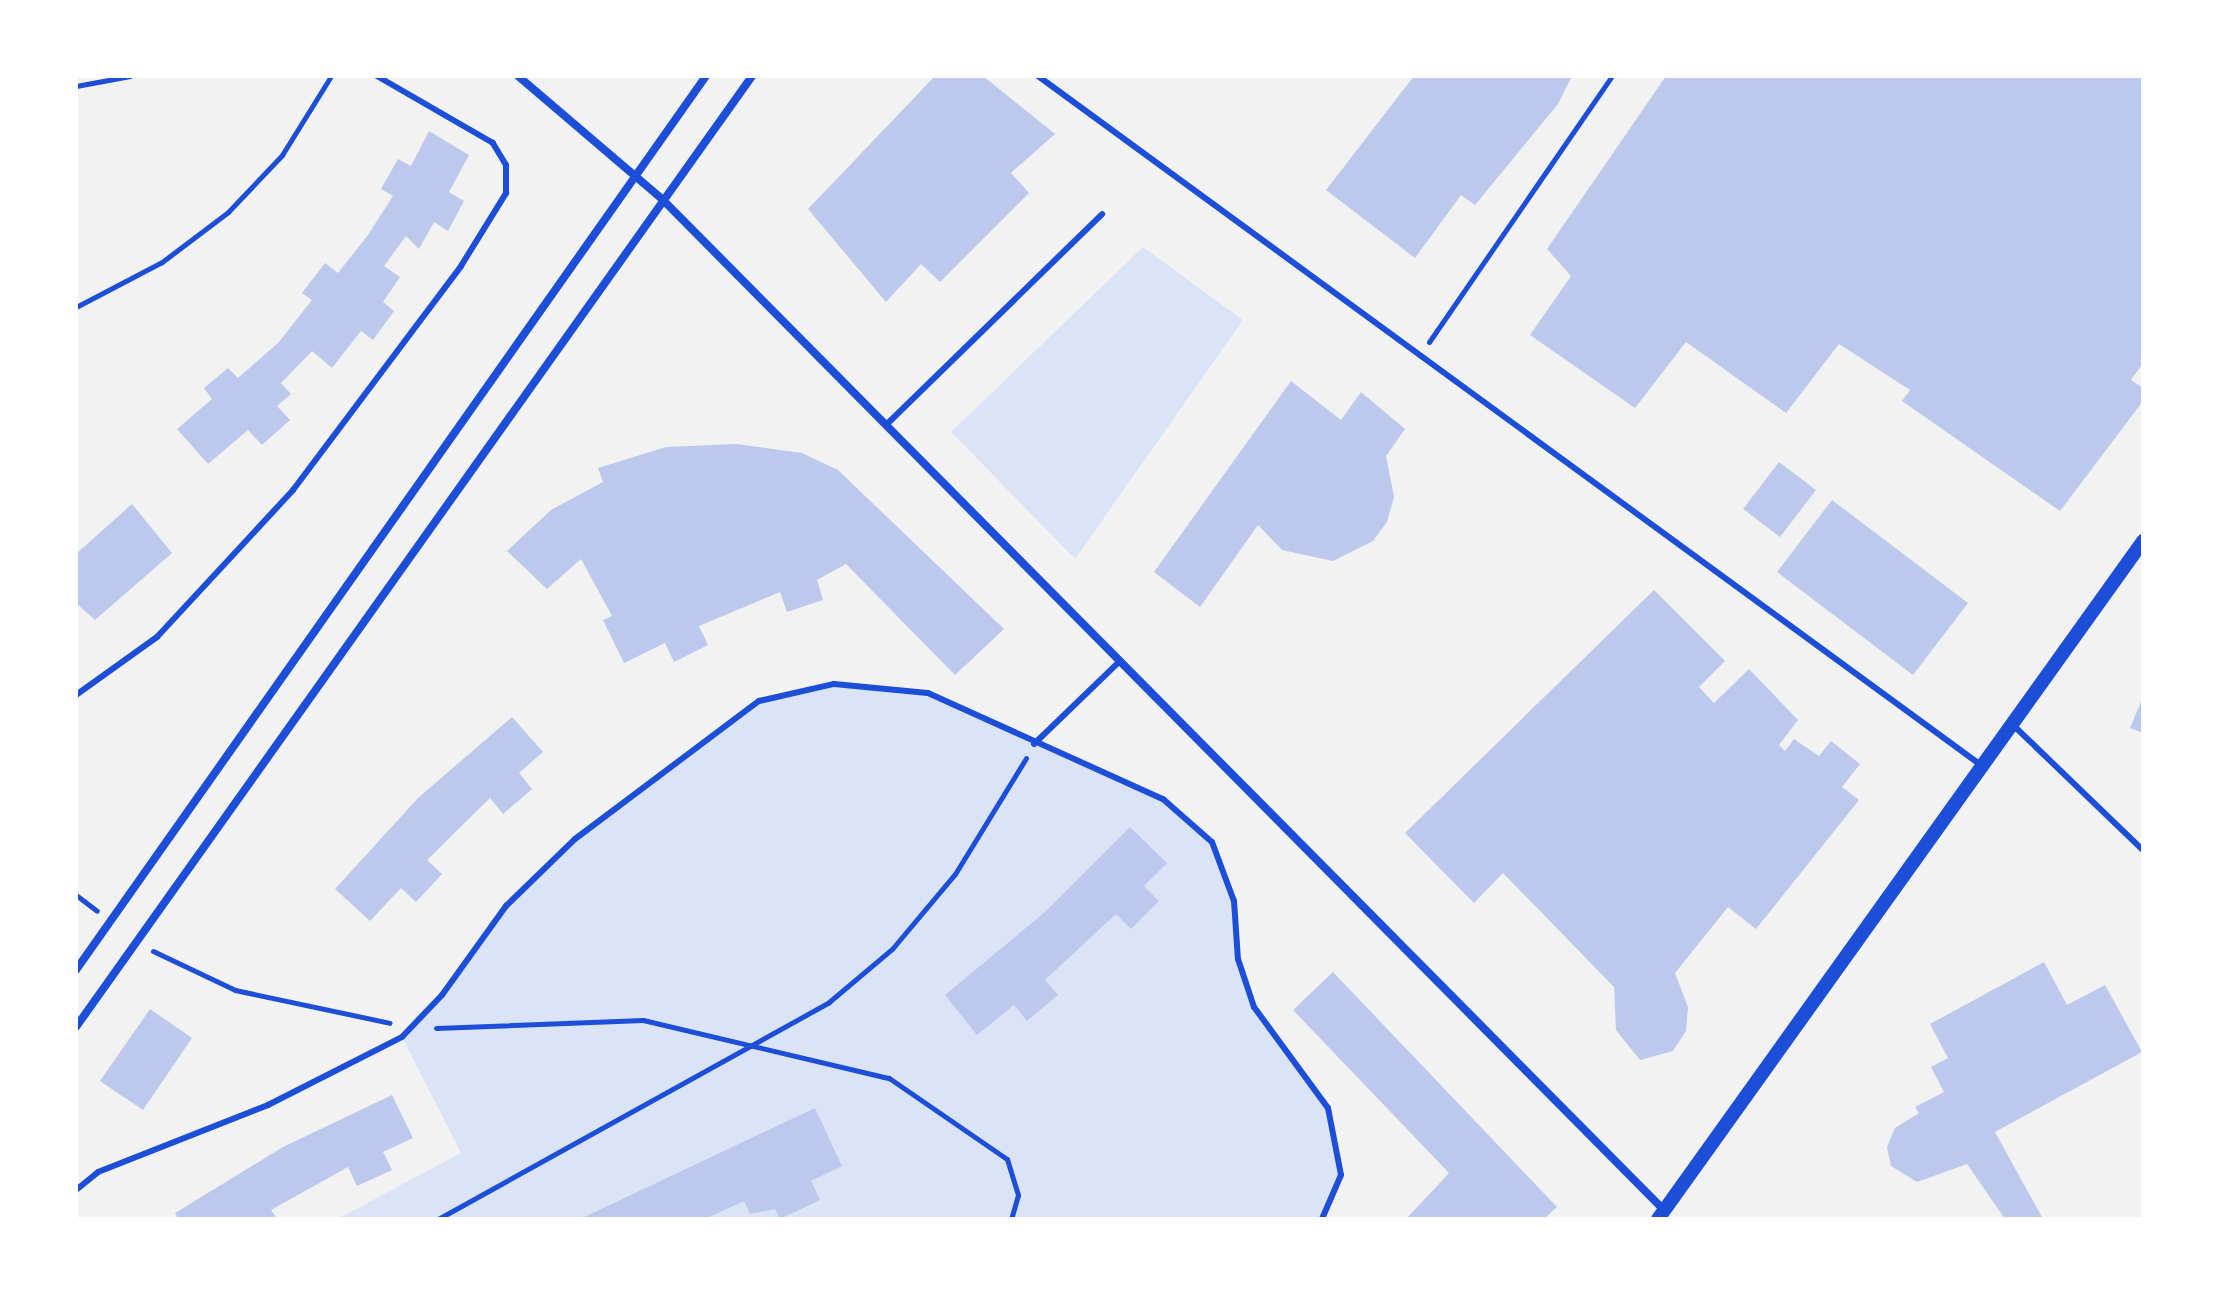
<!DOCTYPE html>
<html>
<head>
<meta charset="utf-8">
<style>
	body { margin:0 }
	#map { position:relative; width:2219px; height:1295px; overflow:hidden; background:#f2f2f2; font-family:"Asap Condensed",sans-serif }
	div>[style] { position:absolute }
	.green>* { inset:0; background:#dbe4f7 }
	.building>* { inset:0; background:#bdc9ec }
	.path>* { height:5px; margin:-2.5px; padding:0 2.5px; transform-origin:2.5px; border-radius:2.5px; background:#1d4ed8 }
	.service>* { height:6px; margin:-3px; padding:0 3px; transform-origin:3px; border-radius:3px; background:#1d4ed8 }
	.minor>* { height:8px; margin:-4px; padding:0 4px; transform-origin:4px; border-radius:4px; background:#1d4ed8 }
	.tertiary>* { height:14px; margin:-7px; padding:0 7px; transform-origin:7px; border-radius:7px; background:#1d4ed8 }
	span { translate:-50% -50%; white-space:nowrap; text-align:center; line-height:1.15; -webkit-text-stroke:8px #fff; paint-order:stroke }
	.frame { position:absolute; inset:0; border:78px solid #fff; pointer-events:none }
</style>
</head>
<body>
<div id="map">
	<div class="green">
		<div style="clip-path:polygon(1143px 247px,1243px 320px,1075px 559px,951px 432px)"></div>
		<div style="clip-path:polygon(834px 684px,928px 693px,1163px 799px,1212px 842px,1234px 901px,1238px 959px,1254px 1007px,1328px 1108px,1341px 1175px,1322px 1219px,337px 1219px,461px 1153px,402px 1037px,442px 995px,506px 906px,575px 839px,759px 701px)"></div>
	</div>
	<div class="building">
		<div style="clip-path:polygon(935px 76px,983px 76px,1055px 134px,1011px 173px,1029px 193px,940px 282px,921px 264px,886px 302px,808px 209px)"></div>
		<div style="clip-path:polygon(1414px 76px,1572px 76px,1558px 104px,1475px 205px,1461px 195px,1415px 258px,1326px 190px)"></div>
		<div style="clip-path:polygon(1666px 76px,2143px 76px,2143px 363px,2131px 380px,2143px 388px,2143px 401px,2060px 511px,1902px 401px,1910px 390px,1839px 344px,1786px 413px,1686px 342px,1635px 408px,1530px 335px,1571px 276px,1547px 249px)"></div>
		<div style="clip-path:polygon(429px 131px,469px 155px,449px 192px,464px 201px,448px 231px,434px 222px,419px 249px,406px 236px,384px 266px,400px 277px,383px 302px,394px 311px,373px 340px,361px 331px,332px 368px,312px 351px,281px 383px,291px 394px,277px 406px,290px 420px,262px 445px,248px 430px,208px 464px,177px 429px,212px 399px,204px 388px,228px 368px,238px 378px,278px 343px,312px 300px,302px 293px,325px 263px,338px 273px,368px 235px,393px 196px,381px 189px,398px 159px,411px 166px)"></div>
		<div style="clip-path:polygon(1291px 381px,1341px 420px,1361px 392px,1405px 429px,1386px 456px,1394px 497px,1387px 522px,1373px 541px,1333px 561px,1282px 550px,1258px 525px,1200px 607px,1154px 572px)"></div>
		<div style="clip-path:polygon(736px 444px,802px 453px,838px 470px,1004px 629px,955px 675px,846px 564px,817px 580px,823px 600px,787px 612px,780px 592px,699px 626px,708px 645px,674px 662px,665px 643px,624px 663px,603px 620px,612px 616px,581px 559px,547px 589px,507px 551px,551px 510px,603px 482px,598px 468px,666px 447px)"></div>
		<div style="clip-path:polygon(1779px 462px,1816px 490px,1780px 537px,1743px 509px)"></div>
		<div style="clip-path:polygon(1832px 500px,1968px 603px,1913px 675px,1777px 572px)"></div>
		<div style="clip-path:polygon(132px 504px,172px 553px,95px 620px,76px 603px,76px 554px)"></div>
		<div style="clip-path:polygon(1654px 590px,1725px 661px,1699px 687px,1714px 703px,1749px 669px,1798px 720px,1779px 745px,1785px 751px,1794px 739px,1819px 756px,1831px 741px,1860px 764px,1842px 787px,1859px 800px,1756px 929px,1728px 907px,1675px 973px,1688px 1007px,1686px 1031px,1673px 1051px,1640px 1060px,1616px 1030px,1614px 987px,1503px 873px,1474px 903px,1405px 833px)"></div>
		<div style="clip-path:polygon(2143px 697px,2143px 733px,2130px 728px)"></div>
		<div style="clip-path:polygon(512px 717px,543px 752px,519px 773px,532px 789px,503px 814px,490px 798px,427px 860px,442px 874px,416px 902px,401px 888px,370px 921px,335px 889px,418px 798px)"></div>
		<div style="clip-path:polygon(1130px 827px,1167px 863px,1144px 886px,1159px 901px,1131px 929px,1116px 914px,1045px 980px,1058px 995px,1027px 1021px,1014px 1005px,977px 1035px,945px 995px,1045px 912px)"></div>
		<div style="clip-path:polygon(2044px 962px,2067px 1005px,2105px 985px,2142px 1052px,1995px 1132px,2043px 1219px,2005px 1219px,1967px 1164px,1917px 1182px,1891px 1166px,1887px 1147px,1895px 1128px,1919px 1113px,1915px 1107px,1944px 1092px,1931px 1067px,1948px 1058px,1930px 1024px)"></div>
		<div style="clip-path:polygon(1333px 972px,1557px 1207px,1544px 1219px,1406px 1219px,1449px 1173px,1293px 1010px)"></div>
		<div style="clip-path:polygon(150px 1009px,192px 1038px,143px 1110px,100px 1081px)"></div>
		<div style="clip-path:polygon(392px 1095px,413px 1138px,383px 1152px,392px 1170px,357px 1186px,348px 1167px,271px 1210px,277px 1219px,178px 1219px,175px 1213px,283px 1147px)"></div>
		<div style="clip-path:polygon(815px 1108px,842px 1166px,811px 1181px,820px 1200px,780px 1219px,775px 1209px,750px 1214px,744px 1201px,705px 1219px,580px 1219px)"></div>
	</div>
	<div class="path">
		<div style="left:76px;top:86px;width:55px;rotate:-10.5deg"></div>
		<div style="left:76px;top:307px;width:97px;rotate:-27.6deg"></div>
		<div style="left:162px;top:262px;width:83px;rotate:-37.1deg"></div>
		<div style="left:228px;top:212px;width:79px;rotate:-46.5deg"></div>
		<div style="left:282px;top:155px;width:93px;rotate:-58.2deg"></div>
		<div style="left:1429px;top:342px;width:323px;rotate:-55.5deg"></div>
		<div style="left:76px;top:895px;width:26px;rotate:37deg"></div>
		<div style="left:153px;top:951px;width:91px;rotate:25.4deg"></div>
		<div style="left:235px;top:990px;width:158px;rotate:12deg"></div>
		<div style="left:436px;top:1028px;width:207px;rotate:-2.2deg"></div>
		<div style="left:643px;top:1020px;width:253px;rotate:13.3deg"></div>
		<div style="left:889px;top:1078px;width:143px;rotate:34.5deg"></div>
		<div style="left:1007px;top:1159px;width:38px;rotate:73deg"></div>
		<div style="left:1018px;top:1195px;width:25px;rotate:106deg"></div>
		<div style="left:438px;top:1219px;width:447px;rotate:-29deg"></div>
		<div style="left:829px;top:1002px;width:82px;rotate:-40.1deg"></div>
		<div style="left:892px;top:949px;width:98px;rotate:-50deg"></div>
		<div style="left:955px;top:874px;width:136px;rotate:-58.5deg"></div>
	</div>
	<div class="service">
		<div style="left:1038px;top:76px;width:1169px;rotate:36.16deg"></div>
		<div style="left:886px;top:425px;width:302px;rotate:-44.3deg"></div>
		<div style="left:76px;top:695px;width:100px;rotate:-35.6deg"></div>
		<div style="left:157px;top:637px;width:200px;rotate:-47.2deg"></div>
		<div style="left:293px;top:490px;width:280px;rotate:-53.1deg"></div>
		<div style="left:461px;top:266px;width:86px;rotate:-58.3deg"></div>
		<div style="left:506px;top:193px;width:28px;rotate:-90deg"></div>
		<div style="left:506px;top:165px;width:26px;rotate:-121deg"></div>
		<div style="left:493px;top:143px;width:134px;rotate:-150deg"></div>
		<div style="left:2013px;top:725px;width:180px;rotate:43.9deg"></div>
		<div style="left:1034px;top:744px;width:120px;rotate:-44deg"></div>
		<div style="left:76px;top:1190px;width:28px;rotate:-39deg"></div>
		<div style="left:98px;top:1172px;width:183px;rotate:-21.5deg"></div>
		<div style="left:268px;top:1105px;width:150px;rotate:-26.9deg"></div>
		<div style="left:402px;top:1037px;width:58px;rotate:-46.4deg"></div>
		<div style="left:442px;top:995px;width:110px;rotate:-54.3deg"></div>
		<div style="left:506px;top:906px;width:96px;rotate:-44.2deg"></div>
		<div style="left:575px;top:839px;width:230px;rotate:-36.9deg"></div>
		<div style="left:759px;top:701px;width:77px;rotate:-12.8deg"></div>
		<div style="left:834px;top:684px;width:94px;rotate:5.5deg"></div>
		<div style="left:928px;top:693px;width:258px;rotate:24.3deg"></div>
		<div style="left:1163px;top:799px;width:65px;rotate:41.3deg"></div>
		<div style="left:1212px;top:842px;width:63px;rotate:69.6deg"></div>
		<div style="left:1234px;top:901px;width:58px;rotate:86.1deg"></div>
		<div style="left:1238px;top:959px;width:51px;rotate:71.6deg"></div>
		<div style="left:1254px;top:1007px;width:125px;rotate:53.8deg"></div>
		<div style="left:1328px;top:1108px;width:68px;rotate:79deg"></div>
		<div style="left:1341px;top:1175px;width:48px;rotate:113.4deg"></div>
	</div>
	<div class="minor">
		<div style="left:518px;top:76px;width:191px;rotate:40.5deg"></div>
		<div style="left:663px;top:200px;width:1422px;rotate:45.26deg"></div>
		<div style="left:76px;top:970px;width:1094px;rotate:-54.83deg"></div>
		<div style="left:76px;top:1027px;width:1167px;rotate:-54.59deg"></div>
	</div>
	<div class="tertiary">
		<div style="left:1658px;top:1219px;width:834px;rotate:-54.42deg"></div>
	</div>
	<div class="frame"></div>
</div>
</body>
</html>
